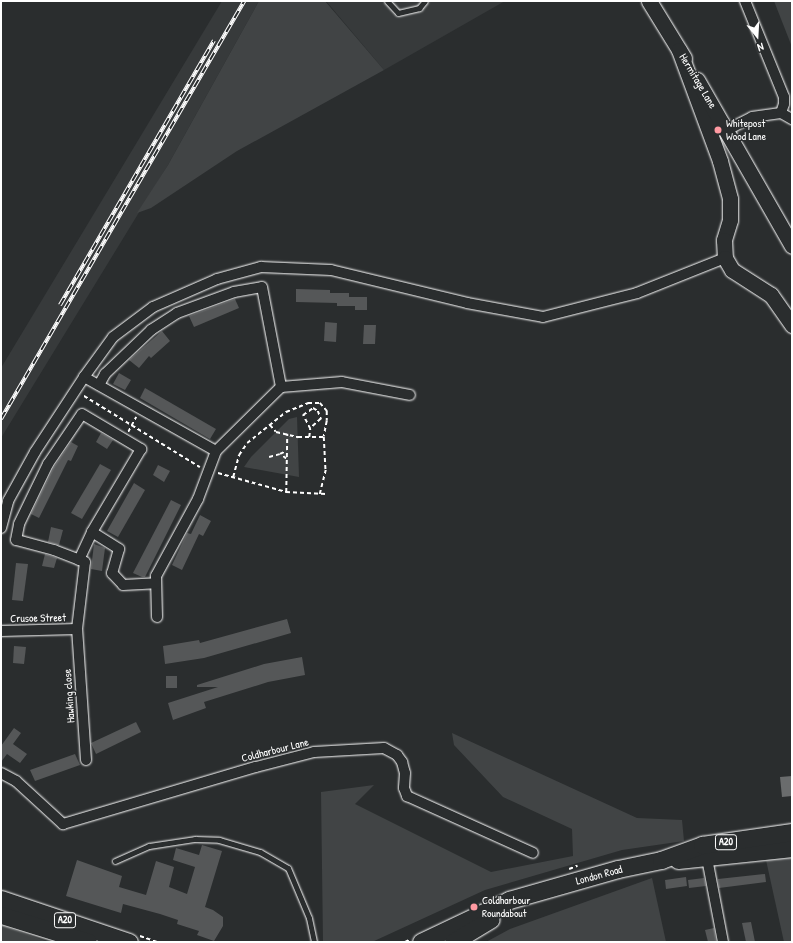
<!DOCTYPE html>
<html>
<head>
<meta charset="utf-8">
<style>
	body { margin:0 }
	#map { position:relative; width:793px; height:943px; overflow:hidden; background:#2a2d2e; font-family:"Patrick Hand",sans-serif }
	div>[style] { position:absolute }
	.built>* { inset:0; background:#373a3b }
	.green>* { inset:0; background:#414445 }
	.water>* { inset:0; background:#6a6c6d }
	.building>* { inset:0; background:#555758 }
	.path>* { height:1.5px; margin-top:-0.75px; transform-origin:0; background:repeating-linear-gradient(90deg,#fff 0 4px,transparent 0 7px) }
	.roads { filter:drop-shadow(0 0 1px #fff) drop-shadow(0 0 1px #fff) }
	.lane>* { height:5px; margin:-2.5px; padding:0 2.5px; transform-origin:2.5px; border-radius:2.5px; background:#2a2d2e }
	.street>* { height:10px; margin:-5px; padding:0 5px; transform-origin:5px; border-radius:5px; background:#2a2d2e }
	.secondary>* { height:15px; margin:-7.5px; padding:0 7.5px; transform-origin:7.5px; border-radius:7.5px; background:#2a2d2e }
	.primary>* { height:17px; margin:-8.5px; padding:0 8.5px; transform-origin:8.5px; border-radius:8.5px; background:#2a2d2e }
	.rail>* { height:4px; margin-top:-2px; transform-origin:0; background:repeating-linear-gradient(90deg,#2a2d2e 0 8px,#fff 0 16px); box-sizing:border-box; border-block:1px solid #fff }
	.dots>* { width:11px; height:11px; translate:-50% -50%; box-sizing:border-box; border:2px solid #2a2d2e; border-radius:50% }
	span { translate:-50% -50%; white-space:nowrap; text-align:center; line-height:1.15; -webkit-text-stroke:3px #2a2d2e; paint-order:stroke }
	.shield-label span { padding:1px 3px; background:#2a2d2e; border:1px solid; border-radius:3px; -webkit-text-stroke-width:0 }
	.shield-label { font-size:10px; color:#fff; font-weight:700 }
	.street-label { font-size:11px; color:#fff }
	.poi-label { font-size:11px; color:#fff }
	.left { translate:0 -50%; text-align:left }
	.frame { position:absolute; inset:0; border:2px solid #fff; pointer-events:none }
	.north { position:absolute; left:737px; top:16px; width:40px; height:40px; -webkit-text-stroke:3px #2a2d2e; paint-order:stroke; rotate:162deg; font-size:11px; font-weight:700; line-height:16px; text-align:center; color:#fff }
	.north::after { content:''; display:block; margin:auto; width:14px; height:18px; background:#fff; clip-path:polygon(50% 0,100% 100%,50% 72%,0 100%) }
</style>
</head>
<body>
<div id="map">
	<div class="built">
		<div style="clip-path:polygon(222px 1px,259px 1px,168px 165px,1px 438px,1px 368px)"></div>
		<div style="clip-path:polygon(326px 1px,505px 1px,384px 70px)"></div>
	</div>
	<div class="green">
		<div style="clip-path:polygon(259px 1px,325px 1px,384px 70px,237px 151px,151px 208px,137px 213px,168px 165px)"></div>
		<div style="clip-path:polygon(774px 1px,792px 1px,792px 47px)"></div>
		<div style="clip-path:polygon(297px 417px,299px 477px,244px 467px,251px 457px,289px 419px)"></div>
		<div style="clip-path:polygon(452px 733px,637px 818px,682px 820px,684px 841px,622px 850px,485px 890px,372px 942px,323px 942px,321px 792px,374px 785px,355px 804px,491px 872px,573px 856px,572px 829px,503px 797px,454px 745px)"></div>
		<div style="clip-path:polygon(792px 858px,792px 942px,784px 942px,766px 860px)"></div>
		<div style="clip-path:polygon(652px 878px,666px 942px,486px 942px,510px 929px)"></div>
		<div style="clip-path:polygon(1px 925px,48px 942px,1px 942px)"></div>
	</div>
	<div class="water">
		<div style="clip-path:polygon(792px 776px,792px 796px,782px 797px,780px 777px)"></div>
	</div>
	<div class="building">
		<div style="clip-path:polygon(296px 289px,330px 290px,330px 293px,349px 293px,349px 297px,367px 297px,367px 310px,355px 310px,355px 306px,337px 306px,337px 303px,296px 302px)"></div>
		<div style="clip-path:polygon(235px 299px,239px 308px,194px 327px,189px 316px)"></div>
		<div style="clip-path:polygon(325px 322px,337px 323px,336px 342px,324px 341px)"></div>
		<div style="clip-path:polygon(364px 325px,376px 325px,375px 344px,363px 344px)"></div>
		<div style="clip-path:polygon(162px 331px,170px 341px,151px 358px,149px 356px,139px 368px,129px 360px)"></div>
		<div style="clip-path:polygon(119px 373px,131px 380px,125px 390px,113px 384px)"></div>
		<div style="clip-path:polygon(145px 388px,216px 429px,210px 439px,140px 398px)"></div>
		<div style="clip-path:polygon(101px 433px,113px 440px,107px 449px,96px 442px)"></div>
		<div style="clip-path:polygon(71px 442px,78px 446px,71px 461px,68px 460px,39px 518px,31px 514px,54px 467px)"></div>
		<div style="clip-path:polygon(100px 464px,111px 470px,82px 519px,71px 513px)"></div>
		<div style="clip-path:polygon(158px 465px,170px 471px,164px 482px,153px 475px)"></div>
		<div style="clip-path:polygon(134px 483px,145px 490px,118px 537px,107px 531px)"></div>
		<div style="clip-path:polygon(171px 500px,181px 505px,145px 577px,142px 577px,133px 573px)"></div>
		<div style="clip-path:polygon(200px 515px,211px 521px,203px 536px,199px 534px,182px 570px,172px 565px,187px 533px,191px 534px)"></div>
		<div style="clip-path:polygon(51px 527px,63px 530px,59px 545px,48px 542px)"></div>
		<div style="clip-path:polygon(94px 544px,105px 548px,102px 571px,91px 569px)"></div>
		<div style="clip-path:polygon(45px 554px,57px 558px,54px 568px,42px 566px)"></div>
		<div style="clip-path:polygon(16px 563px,28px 564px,23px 601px,12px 600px)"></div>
		<div style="clip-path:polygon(287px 619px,291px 633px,204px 658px,165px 664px,163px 646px,199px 640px,200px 643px)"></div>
		<div style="clip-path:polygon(14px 646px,26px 647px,24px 664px,13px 663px)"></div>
		<div style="clip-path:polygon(302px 657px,305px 675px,268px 682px,204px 702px,206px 708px,173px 720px,168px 703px,218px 687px,197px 687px,197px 685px,264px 664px)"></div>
		<div style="clip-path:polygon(166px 676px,177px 676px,177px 688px,166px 688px)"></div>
		<div style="clip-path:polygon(136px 722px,141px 732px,96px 754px,91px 743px)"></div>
		<div style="clip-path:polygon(14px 728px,21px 733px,13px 744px,27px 754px,20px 763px,7px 754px,1px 762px,1px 746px)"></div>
		<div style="clip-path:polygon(75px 754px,80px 765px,35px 781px,30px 770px)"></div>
		<div style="clip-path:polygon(202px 845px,222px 851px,205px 907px,213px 910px,223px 917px,223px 926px,214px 941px,197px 935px,199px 931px,177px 924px,178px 920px,160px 914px,123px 904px,121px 913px,66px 896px,77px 860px,122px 876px,119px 887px,146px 895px,156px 861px,174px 867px,169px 887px,187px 894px,195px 867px,173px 860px,176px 848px,199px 855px)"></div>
		<div style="clip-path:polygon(765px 874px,766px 882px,719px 888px,718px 879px)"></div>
		<div style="clip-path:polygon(686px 877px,687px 886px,666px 889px,665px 880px)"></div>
		<div style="clip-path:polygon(704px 878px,706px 886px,689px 888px,688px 880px)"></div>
		<div style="clip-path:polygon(751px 922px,755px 942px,746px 942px,742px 923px)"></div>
		<div style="clip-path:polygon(714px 928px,716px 942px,708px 942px,705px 930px)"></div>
	</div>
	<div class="path">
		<div style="left:84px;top:396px;width:136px;rotate:31.5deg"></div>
		<div style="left:270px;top:425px;width:9px;rotate:49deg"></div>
		<div style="left:276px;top:432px;width:23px;rotate:13deg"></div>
		<div style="left:298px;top:437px;width:26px"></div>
		<div style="left:128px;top:432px;width:17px;rotate:-62deg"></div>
		<div style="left:309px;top:437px;width:8px;rotate:-83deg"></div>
		<div style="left:310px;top:429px;width:16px;rotate:-117deg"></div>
		<div style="left:303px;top:415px;width:12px;rotate:-35deg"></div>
		<div style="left:313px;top:408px;width:6px;rotate:31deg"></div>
		<div style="left:318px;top:411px;width:9px;rotate:69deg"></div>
		<div style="left:321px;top:419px;width:15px;rotate:138deg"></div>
		<div style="left:269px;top:457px;width:11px;rotate:-15deg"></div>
		<div style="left:286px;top:459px;width:8px;rotate:-140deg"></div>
		<div style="left:280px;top:454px;width:7px;rotate:-27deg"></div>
		<div style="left:218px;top:473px;width:71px;rotate:15.6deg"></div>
		<div style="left:286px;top:492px;width:40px;rotate:2.9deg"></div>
		<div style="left:233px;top:477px;width:23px;rotate:-75deg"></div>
		<div style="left:239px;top:455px;width:14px;rotate:-56deg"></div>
		<div style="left:247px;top:443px;width:50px;rotate:-38.5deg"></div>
		<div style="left:286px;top:412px;width:24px;rotate:-22deg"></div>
		<div style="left:308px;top:403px;width:12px"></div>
		<div style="left:320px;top:403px;width:11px;rotate:49deg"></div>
		<div style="left:327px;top:411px;width:10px;rotate:90deg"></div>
		<div style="left:327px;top:421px;width:16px;rotate:101deg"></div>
		<div style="left:324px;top:437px;width:33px;rotate:87deg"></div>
		<div style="left:326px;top:470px;width:25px;rotate:104deg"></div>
		<div style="left:286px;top:492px;width:58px;rotate:-89deg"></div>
		<div style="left:569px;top:869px;width:9px;rotate:-21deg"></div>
		<div style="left:140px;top:936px;width:18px;rotate:19deg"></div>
		<div style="left:405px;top:942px;width:4px;rotate:-27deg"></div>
	</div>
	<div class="roads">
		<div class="lane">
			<div style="left:387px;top:1px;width:16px;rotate:47deg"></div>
			<div style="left:398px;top:13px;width:22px;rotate:-13deg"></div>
			<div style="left:419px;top:8px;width:9px;rotate:-49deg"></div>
			<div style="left:115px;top:861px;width:37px;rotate:-24deg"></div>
			<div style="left:149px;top:846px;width:47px;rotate:-8.7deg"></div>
			<div style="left:195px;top:839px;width:24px;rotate:2deg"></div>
			<div style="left:219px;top:840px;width:43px;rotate:16.3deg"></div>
			<div style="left:260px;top:852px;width:32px;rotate:30deg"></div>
			<div style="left:288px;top:868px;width:54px;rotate:67.2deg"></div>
			<div style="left:309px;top:918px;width:25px;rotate:78deg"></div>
		</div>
		<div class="street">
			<div style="left:781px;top:113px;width:13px;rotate:29deg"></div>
			<div style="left:727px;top:130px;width:28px;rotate:-27deg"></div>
			<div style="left:752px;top:117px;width:29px;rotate:-8deg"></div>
			<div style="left:781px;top:113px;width:9px;rotate:-72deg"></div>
			<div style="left:784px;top:104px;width:7px;rotate:-90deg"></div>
			<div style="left:784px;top:97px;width:104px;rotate:-112.1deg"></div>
			<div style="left:84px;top:377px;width:151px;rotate:29.3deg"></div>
			<div style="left:216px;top:451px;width:91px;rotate:-44.6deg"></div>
			<div style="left:99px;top:385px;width:13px;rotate:-61deg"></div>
			<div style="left:105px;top:374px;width:64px;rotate:-43.7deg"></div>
			<div style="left:151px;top:330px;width:31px;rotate:-33deg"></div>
			<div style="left:177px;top:313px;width:61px;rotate:-20.2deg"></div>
			<div style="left:234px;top:292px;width:28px;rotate:-10deg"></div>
			<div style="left:262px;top:287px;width:102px;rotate:79.2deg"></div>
			<div style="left:281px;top:387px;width:61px;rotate:-4.7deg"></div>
			<div style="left:342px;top:382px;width:69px;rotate:10.8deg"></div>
			<div style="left:1px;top:528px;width:28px;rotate:-75deg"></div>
			<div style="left:8px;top:501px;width:56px;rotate:-61.1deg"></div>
			<div style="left:35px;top:452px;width:90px;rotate:-56.8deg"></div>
			<div style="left:84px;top:377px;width:49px;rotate:-54.1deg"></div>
			<div style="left:113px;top:337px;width:50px;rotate:-36.9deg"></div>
			<div style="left:153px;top:307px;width:70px;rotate:-23.6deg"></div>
			<div style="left:217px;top:279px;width:46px;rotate:-15.3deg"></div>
			<div style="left:261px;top:267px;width:70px;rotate:2.5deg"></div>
			<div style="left:331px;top:270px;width:140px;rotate:13.6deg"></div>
			<div style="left:467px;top:303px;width:77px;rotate:10.4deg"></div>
			<div style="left:543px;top:317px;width:97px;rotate:-14.3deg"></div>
			<div style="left:637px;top:293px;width:95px;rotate:-21.7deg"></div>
			<div style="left:79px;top:560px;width:31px;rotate:-65deg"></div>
			<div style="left:157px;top:617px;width:41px;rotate:-91.4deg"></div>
			<div style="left:156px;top:576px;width:88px;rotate:-61.4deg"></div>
			<div style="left:198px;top:499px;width:51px;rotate:-69.4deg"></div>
			<div style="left:1px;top:631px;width:76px;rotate:-1.5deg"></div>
			<div style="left:86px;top:760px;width:131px;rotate:-93.9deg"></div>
			<div style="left:77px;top:629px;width:67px;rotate:-83.2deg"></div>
			<div style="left:85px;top:562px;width:33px;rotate:-159deg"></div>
			<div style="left:54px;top:550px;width:39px;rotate:-165deg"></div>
			<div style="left:16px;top:540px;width:16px;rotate:-79deg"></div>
			<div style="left:19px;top:524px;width:67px;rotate:-64.2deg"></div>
			<div style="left:48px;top:464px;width:60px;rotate:-55.8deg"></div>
			<div style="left:82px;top:414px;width:69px;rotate:30.7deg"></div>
			<div style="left:141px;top:449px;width:96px;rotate:120.6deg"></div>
			<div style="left:92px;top:532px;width:32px;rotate:32deg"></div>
			<div style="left:119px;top:549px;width:25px;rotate:106deg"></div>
			<div style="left:112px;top:573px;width:16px;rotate:47deg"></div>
			<div style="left:123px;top:585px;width:33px;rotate:-3deg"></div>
			<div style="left:1px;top:773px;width:17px;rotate:28deg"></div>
			<div style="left:16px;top:781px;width:64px;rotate:42.5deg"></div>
			<div style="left:63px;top:824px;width:201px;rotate:-16.5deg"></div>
			<div style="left:256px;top:767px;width:60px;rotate:-14.5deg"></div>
			<div style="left:314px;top:752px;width:70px;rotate:-3.3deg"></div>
			<div style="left:384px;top:748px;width:15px;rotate:28deg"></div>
			<div style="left:397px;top:755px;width:9px;rotate:54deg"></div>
			<div style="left:402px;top:762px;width:11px;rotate:75deg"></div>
			<div style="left:405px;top:773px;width:15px;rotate:94deg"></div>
			<div style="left:404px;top:788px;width:9px;rotate:69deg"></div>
			<div style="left:407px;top:796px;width:138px;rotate:24.3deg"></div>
			<div style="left:706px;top:853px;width:91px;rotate:79.2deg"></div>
		</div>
		<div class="secondary">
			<div style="left:649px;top:1px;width:67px;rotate:58.4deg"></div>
			<div style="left:679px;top:50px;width:118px;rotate:69.7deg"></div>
			<div style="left:720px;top:161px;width:39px;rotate:75deg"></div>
			<div style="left:730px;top:199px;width:21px;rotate:90deg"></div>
			<div style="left:730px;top:220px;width:21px;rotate:107deg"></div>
			<div style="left:724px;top:240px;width:18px;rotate:87deg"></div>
			<div style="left:725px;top:258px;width:14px;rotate:60deg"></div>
			<div style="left:732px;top:270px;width:46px;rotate:32.7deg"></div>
			<div style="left:771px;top:295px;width:37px;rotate:55deg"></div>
			<div style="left:697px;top:80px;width:191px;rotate:60.2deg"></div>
		</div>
		<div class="primary">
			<div style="left:678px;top:860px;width:115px;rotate:-6deg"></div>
			<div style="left:1px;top:899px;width:135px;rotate:18.6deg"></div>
			<div style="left:1px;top:915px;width:91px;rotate:17.2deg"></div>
			<div style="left:421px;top:942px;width:98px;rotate:-25.5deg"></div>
			<div style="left:509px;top:900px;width:113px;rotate:-15.9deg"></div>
			<div style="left:618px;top:869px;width:44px;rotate:-11.8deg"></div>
			<div style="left:661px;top:860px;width:44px;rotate:-20.1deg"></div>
			<div style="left:702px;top:845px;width:91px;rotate:-8.2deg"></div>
			<div style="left:453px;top:942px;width:44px;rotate:-31.2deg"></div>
		</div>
	</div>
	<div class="rail">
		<div style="left:60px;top:305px;width:306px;rotate:-59.8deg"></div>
		<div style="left:1px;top:419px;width:484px;rotate:-59.8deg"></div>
	</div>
	<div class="dots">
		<div style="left:718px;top:130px;background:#ff9aa2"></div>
		<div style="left:474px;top:907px;background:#ff9aa2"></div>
	</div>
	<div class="shield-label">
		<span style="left:726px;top:842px">A20</span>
		<span style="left:65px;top:920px">A20</span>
	</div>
	<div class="street-label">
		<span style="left:698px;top:81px;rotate:59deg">Hermitage Lane</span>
		<span style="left:38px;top:618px;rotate:-1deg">Crusoe Street</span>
		<span style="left:69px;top:696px;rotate:-94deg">Hawking close</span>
		<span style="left:275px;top:750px;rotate:-14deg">Coldharbour Lane</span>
		<span style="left:599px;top:875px;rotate:-15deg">London Road</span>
	</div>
	<div class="poi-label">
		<span class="left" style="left:726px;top:130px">Whitepost<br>Wood Lane</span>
		<span class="left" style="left:482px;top:907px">Coldharbour<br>Roundabout</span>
	</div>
	<div class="frame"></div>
	<div class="north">N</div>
</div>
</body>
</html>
